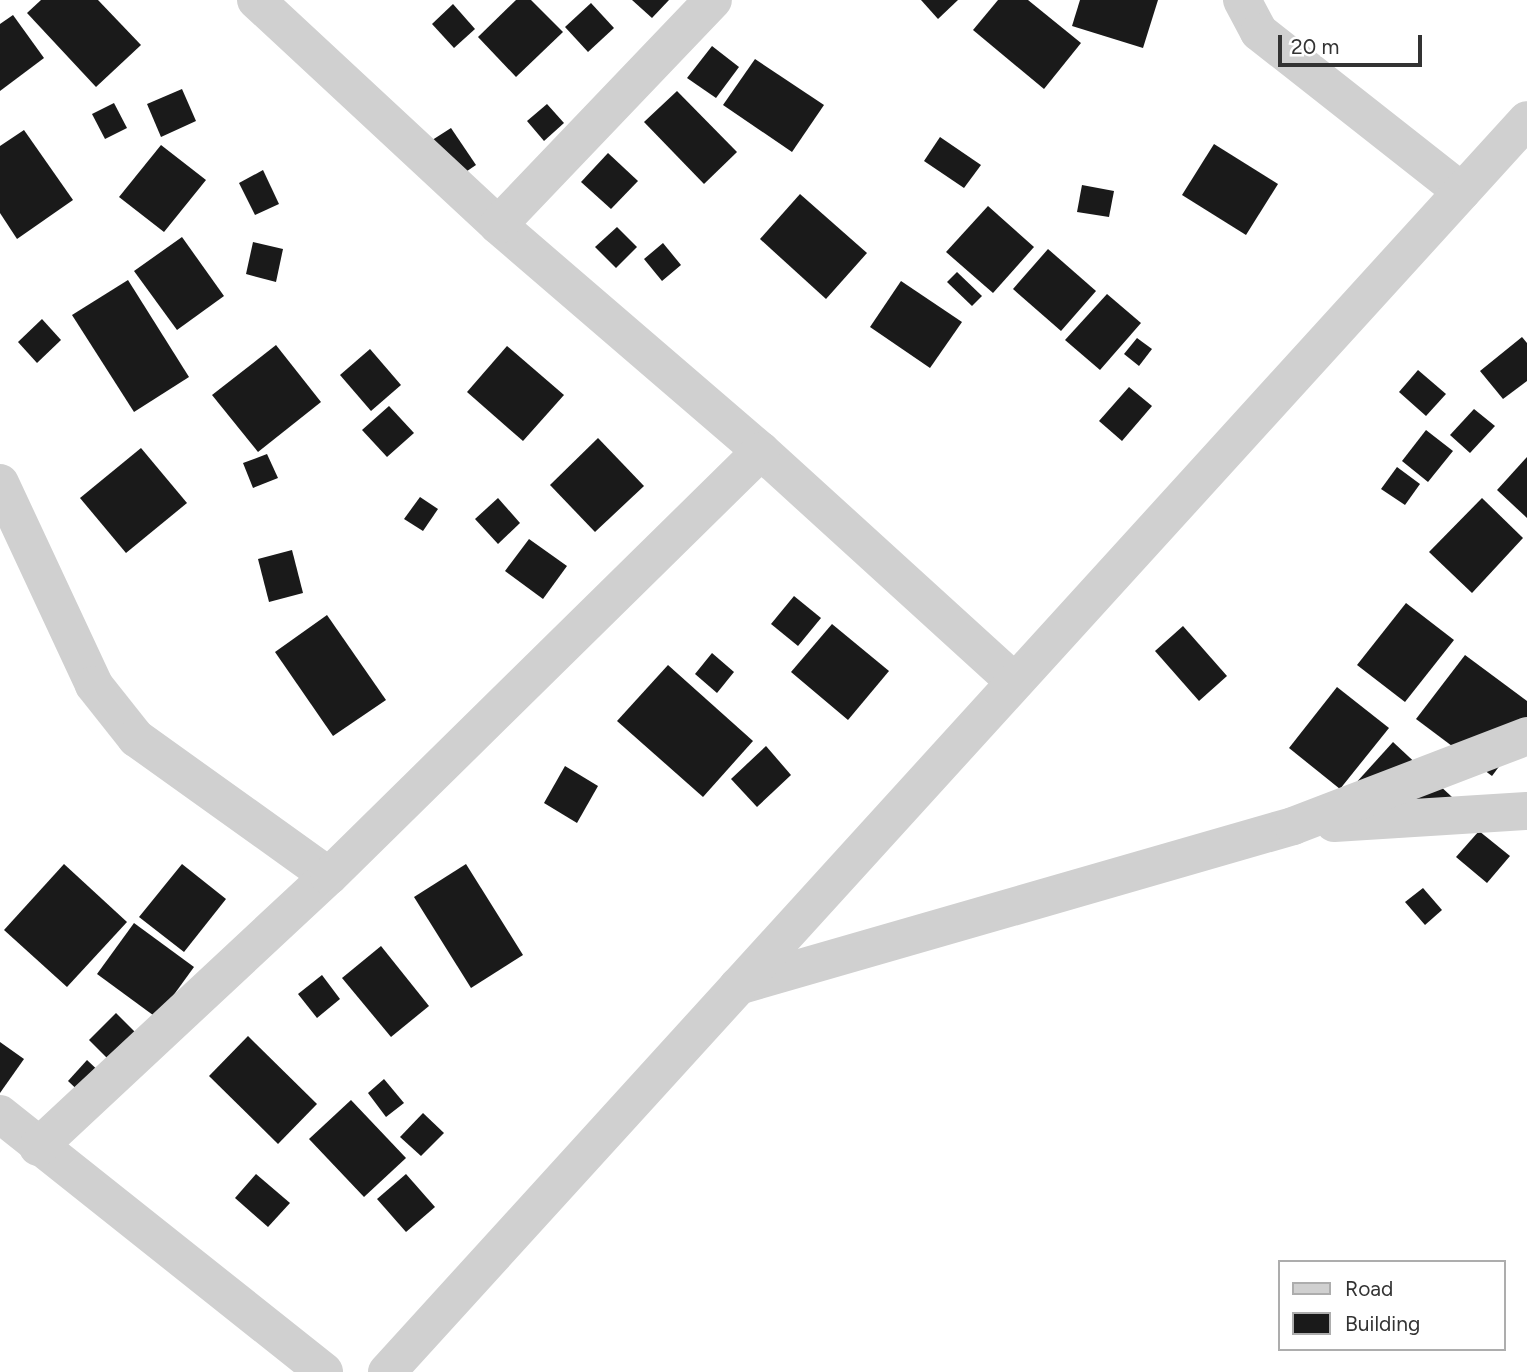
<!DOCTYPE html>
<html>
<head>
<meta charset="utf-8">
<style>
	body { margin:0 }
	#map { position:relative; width:1527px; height:1372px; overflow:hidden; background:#fff; font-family:Figtree,sans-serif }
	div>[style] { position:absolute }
	.building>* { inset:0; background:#1a1a1a }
	.minor>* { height:38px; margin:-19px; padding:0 19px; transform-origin:19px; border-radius:19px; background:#d0d0d0 }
	.tertiary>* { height:38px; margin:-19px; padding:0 19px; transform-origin:19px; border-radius:19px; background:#d0d0d0 }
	span { translate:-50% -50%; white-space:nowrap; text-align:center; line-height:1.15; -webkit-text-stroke:7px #fff; paint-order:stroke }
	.legend { position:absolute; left:1278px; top:1260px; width:228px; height:91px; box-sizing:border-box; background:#fff; border:2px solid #adadad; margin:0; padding:9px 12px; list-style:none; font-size:21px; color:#333 }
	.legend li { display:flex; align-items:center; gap:14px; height:35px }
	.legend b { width:35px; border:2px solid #adadad }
	.scale { position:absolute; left:1278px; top:35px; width:144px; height:32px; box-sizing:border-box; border:4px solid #333; border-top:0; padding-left:9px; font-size:21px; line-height:24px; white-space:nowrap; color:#333; -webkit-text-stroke:5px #fff; paint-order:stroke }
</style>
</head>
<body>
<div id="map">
	<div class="building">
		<div style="clip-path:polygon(41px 0,98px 0,141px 45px,96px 87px,27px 13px)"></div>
		<div style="clip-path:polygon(516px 0,531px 0,563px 32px,516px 77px,478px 37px)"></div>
		<div style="clip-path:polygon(632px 0,669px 0,652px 18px)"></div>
		<div style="clip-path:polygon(921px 0,958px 0,938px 19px)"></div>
		<div style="clip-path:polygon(998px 0,1028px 0,1081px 43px,1044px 89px,973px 30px)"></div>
		<div style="clip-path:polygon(1080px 0,1158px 0,1143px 48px,1072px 26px)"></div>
		<div style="clip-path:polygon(591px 3px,614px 28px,588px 52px,565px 27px)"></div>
		<div style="clip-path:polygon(453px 4px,475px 29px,454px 48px,432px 24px)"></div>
		<div style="clip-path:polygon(13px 15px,44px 58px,0 91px,0 24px)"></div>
		<div style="clip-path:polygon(712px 46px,739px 67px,716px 98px,687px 78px)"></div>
		<div style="clip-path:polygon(755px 59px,824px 105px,792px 152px,723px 105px)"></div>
		<div style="clip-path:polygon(182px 89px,196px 121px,161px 137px,147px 104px)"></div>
		<div style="clip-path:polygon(677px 91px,737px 152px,704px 184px,644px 122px)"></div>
		<div style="clip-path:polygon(114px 103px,127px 128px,105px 139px,92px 114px)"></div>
		<div style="clip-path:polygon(547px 104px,564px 123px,544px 141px,527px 121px)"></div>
		<div style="clip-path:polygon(451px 128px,476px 165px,451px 182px,426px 144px)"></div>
		<div style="clip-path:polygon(24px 130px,73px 200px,17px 239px,0 213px,0 146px)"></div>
		<div style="clip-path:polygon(940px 137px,981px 165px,964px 188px,924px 161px)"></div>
		<div style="clip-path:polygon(1214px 144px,1278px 184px,1246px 235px,1182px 195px)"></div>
		<div style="clip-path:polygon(161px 145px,206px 180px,164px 232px,119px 197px)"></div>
		<div style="clip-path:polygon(608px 153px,638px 181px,611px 209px,581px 182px)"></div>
		<div style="clip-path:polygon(263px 170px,279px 204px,255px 215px,239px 183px)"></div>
		<div style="clip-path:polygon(1082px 185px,1114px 191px,1109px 217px,1077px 212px)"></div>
		<div style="clip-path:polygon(800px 194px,867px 253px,826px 299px,760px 239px)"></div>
		<div style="clip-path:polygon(988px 206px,1034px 247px,993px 293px,946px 252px)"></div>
		<div style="clip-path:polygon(617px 227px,637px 247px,616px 268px,595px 247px)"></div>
		<div style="clip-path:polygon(182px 237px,224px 296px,177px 330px,134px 271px)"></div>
		<div style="clip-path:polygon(253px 242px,283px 249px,276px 282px,246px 274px)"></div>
		<div style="clip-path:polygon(663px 243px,681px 265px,662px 281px,644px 259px)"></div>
		<div style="clip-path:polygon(1048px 249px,1096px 291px,1061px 331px,1013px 289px)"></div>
		<div style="clip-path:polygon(957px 272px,982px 296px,972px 306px,947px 282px)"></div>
		<div style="clip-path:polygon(128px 280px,189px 377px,134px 412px,72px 315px)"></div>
		<div style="clip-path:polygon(901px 281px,962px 322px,930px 368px,870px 327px)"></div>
		<div style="clip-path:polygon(1107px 294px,1141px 323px,1100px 370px,1065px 340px)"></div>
		<div style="clip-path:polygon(42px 319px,61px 340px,37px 363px,18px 342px)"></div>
		<div style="clip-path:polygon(1522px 337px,1527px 343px,1527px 381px,1503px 399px,1480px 371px)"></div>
		<div style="clip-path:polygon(1137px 338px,1152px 349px,1139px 366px,1124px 354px)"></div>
		<div style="clip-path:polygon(276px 345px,321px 402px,258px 452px,212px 395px)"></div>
		<div style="clip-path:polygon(507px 346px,564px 395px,523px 441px,467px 392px)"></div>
		<div style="clip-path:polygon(370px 349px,401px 385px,371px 411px,340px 375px)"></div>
		<div style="clip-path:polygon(1418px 370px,1446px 394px,1426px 416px,1399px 392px)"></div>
		<div style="clip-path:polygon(1129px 387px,1152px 406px,1122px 441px,1099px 421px)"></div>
		<div style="clip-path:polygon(389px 406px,414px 433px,387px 457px,362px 430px)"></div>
		<div style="clip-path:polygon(1474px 409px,1495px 426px,1470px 453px,1450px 435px)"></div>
		<div style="clip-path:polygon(1426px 430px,1453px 451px,1428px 482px,1402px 461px)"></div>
		<div style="clip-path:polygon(598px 438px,644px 486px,595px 532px,550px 485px)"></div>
		<div style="clip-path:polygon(141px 448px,187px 503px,126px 553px,80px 498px)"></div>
		<div style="clip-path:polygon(267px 454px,278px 478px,253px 488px,243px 463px)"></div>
		<div style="clip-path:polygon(1527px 457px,1527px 518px,1497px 490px)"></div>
		<div style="clip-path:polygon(1397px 467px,1420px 484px,1405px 505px,1381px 489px)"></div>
		<div style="clip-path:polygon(420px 497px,438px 509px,423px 531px,404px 519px)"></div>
		<div style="clip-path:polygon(498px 498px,520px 523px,498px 544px,475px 519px)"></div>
		<div style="clip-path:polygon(1482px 498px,1523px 538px,1472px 593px,1429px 552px)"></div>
		<div style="clip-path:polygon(529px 539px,567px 566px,543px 599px,505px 571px)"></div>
		<div style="clip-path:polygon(292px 550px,303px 593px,269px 602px,258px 559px)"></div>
		<div style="clip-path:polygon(794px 596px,821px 618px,798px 646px,771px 624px)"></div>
		<div style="clip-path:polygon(1406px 603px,1454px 640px,1405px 702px,1357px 665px)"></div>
		<div style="clip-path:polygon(327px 615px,386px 700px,333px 736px,275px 652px)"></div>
		<div style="clip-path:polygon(832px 624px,889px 671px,848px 720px,791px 672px)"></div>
		<div style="clip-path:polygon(1183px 626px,1227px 676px,1199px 701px,1155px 651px)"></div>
		<div style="clip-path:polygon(712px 653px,734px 672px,717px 693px,695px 674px)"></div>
		<div style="clip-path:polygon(1465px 655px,1527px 701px,1527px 729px,1492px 776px,1416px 719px)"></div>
		<div style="clip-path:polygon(668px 665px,753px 741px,703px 797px,617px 721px)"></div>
		<div style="clip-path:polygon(1337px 687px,1389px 728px,1340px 789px,1289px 748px)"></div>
		<div style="clip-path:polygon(1393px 742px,1452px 797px,1423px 829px,1345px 795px)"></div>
		<div style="clip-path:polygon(766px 746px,791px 775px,757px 807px,731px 779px)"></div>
		<div style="clip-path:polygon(565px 766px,598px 786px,577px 823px,544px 803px)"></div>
		<div style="clip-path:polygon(1479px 831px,1510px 856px,1487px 883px,1456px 857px)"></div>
		<div style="clip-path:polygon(64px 864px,127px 922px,67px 987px,4px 930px)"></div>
		<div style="clip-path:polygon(182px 864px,226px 899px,184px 952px,139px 917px)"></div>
		<div style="clip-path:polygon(466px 864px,523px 955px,471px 988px,414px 897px)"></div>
		<div style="clip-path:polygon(1423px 888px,1442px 910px,1425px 925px,1405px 902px)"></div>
		<div style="clip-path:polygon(134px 923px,194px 967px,157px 1018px,97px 974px)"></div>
		<div style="clip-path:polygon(381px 946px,429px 1006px,391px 1037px,342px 978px)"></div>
		<div style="clip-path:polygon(322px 975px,340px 999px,317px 1018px,298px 994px)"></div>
		<div style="clip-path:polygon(116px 1013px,139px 1036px,112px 1063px,89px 1040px)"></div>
		<div style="clip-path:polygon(248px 1036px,317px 1104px,278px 1144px,209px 1076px)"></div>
		<div style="clip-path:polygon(0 1042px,24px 1059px,0 1093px)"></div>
		<div style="clip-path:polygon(87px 1060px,105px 1077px,86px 1098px,68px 1081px)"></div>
		<div style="clip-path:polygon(384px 1079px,404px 1103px,386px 1117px,368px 1093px)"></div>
		<div style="clip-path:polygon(351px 1100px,406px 1158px,364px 1197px,309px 1139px)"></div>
		<div style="clip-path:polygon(423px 1113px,444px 1133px,421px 1156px,400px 1137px)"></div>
		<div style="clip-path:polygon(256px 1174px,290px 1203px,268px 1227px,235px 1198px)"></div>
		<div style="clip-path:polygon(406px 1174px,435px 1207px,406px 1232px,377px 1199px)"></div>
	</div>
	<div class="minor">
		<div style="left:256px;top:0;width:330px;rotate:42.9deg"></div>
		<div style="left:498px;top:225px;width:347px;rotate:40.7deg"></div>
		<div style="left:761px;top:451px;width:343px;rotate:42.3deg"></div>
		<div style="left:1242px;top:0;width:36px;rotate:62deg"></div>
		<div style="left:1259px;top:32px;width:258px;rotate:38.2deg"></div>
		<div style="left:498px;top:225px;width:311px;rotate:-46.3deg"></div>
		<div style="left:0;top:483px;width:223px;rotate:65deg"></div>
		<div style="left:94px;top:685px;width:68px;rotate:51.6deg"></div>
		<div style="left:136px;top:738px;width:237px;rotate:35.6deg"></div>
		<div style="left:1334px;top:823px;width:193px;rotate:-3.6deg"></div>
		<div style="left:738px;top:986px;width:578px;rotate:-16.08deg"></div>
		<div style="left:1293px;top:826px;width:251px;rotate:-21deg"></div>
		<div style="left:0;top:1114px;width:414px;rotate:38.5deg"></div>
		<div style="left:38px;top:1147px;width:398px;rotate:-43deg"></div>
		<div style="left:329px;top:876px;width:606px;rotate:-44.53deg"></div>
	</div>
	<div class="tertiary">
		<div style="left:387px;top:1372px;width:1693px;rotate:-47.68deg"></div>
	</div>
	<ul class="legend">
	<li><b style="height:9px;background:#d0d0d0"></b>Road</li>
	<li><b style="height:19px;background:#1a1a1a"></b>Building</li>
	</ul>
	<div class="scale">20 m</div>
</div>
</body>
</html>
